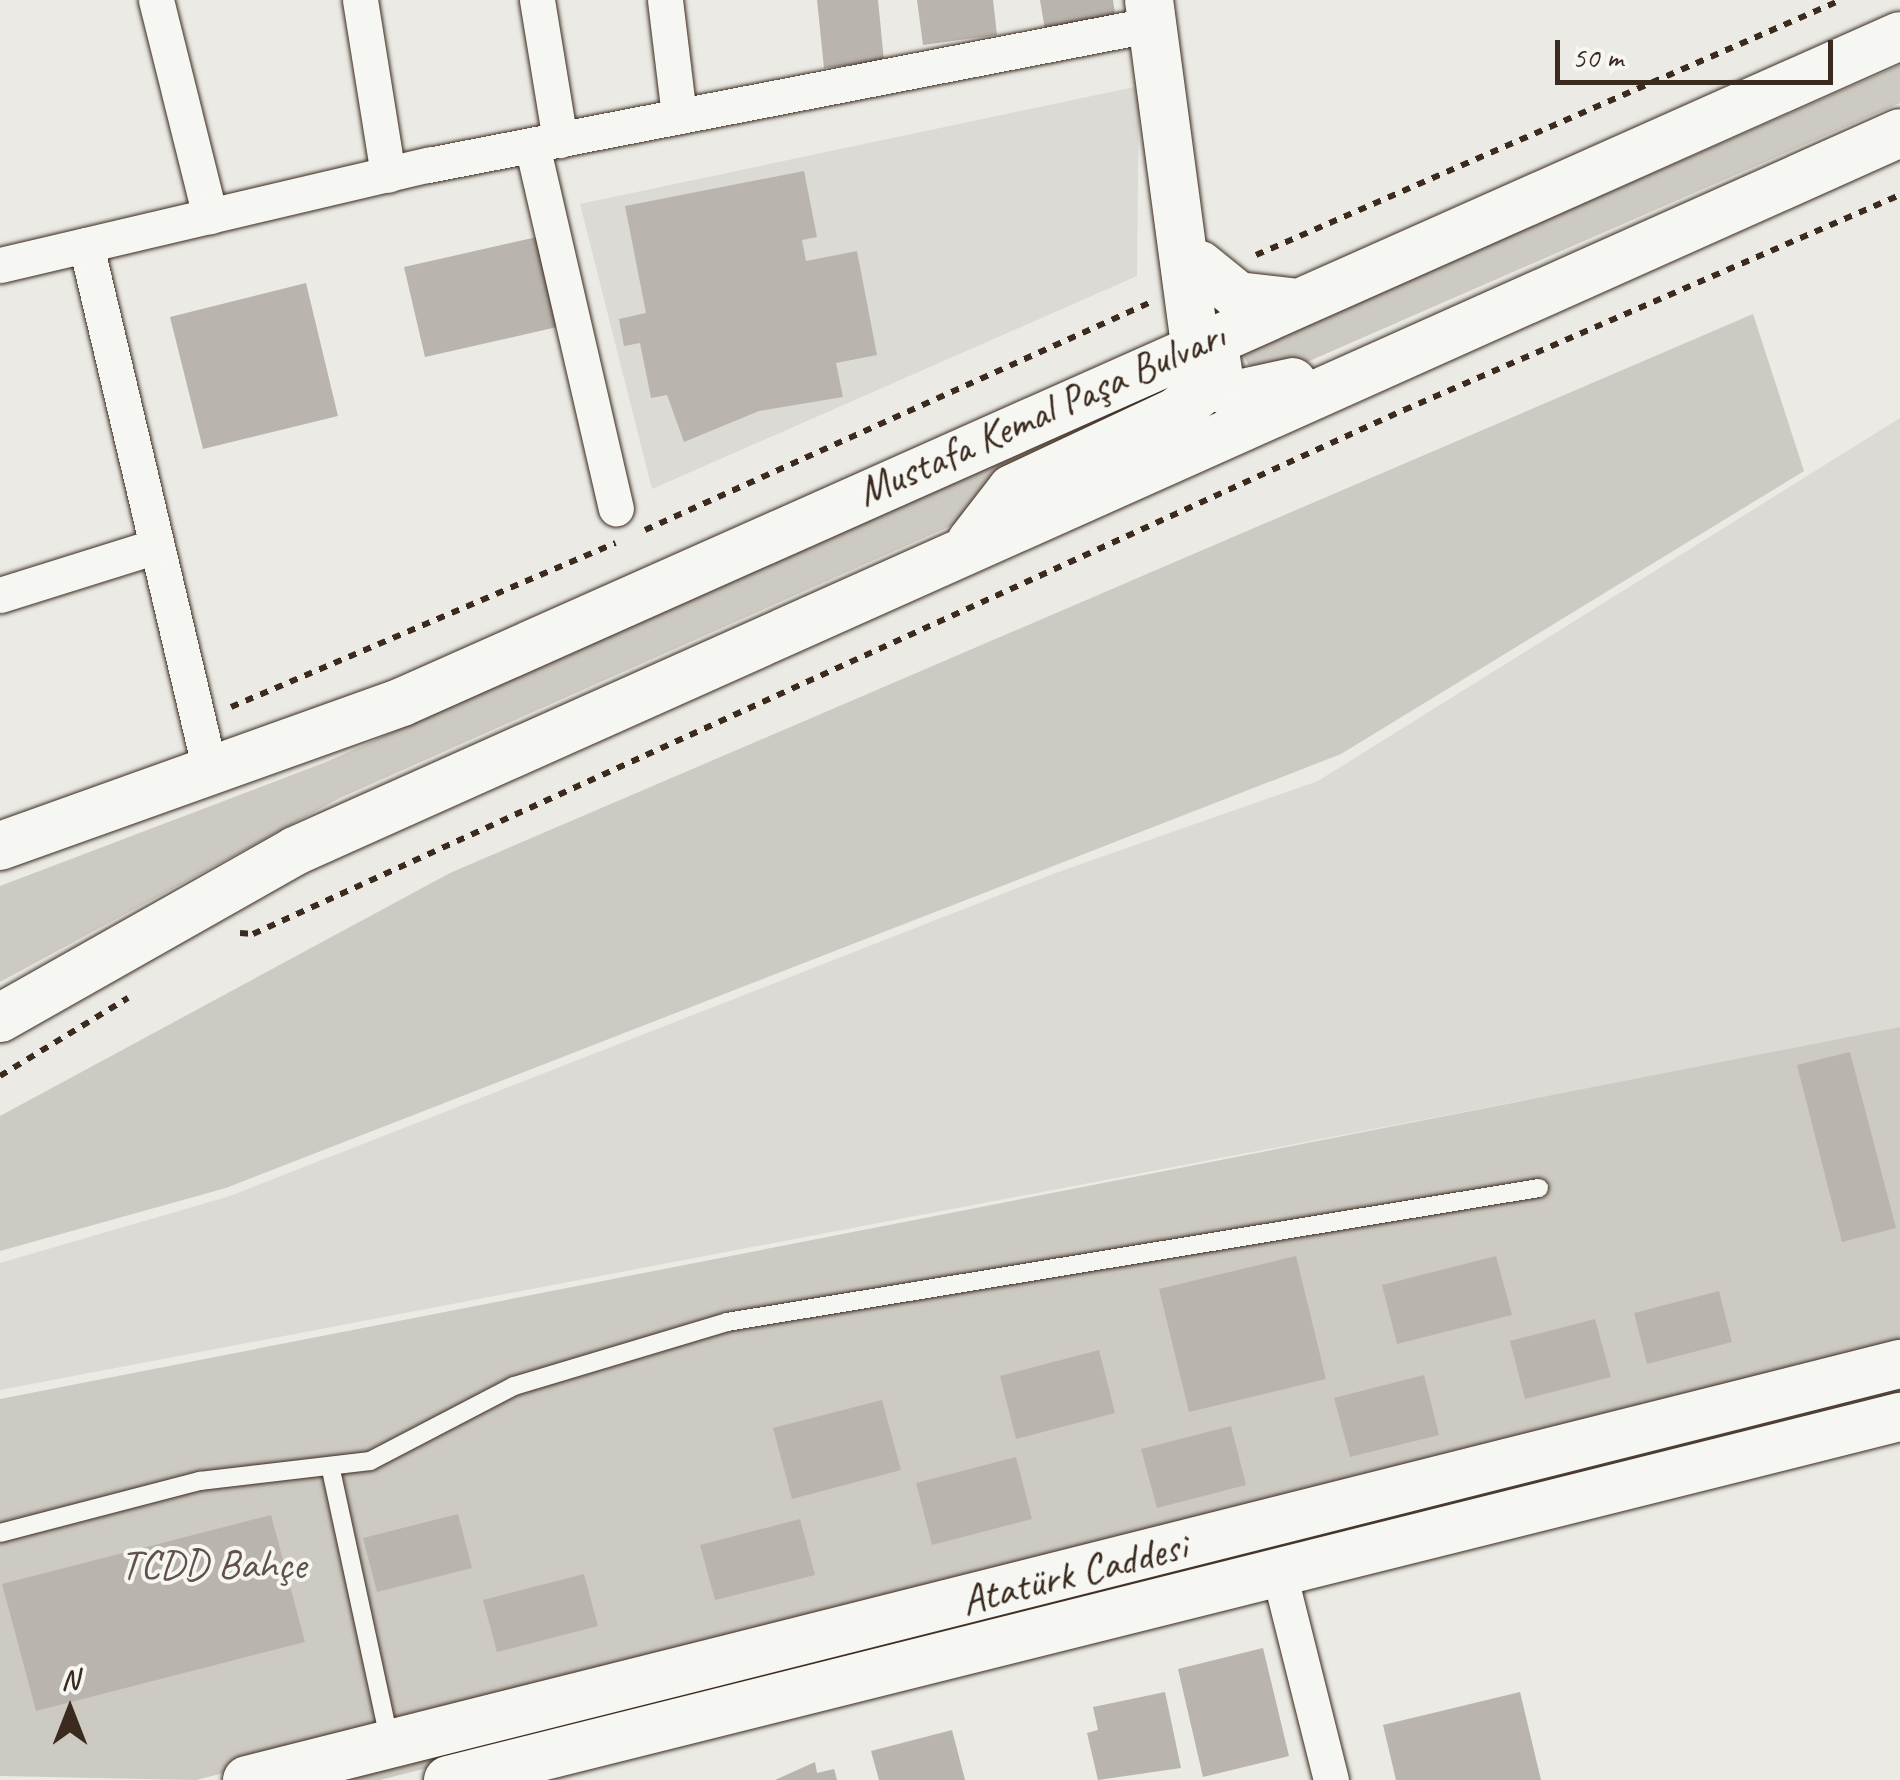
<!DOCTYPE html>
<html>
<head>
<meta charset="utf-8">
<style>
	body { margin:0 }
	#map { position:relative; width:1900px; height:1780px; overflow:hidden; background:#ebeae5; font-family:Caveat,sans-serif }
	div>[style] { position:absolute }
	.built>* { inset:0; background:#dcdad4 }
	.green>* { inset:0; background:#cdcac4 }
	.building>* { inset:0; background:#bab4ae }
	.path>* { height:6px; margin-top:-3px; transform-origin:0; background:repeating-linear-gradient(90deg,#3b2a1e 0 8px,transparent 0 16px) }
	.roads { filter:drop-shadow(0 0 2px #3b2a1e) drop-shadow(0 0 2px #3b2a1e) }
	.lane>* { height:18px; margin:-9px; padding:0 9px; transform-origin:9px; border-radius:9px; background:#f6f6f2 }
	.street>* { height:35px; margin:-17.5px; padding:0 17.5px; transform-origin:17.5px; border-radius:17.5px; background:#f6f6f2 }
	.secondary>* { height:48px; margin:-24px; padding:0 24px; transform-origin:24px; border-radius:24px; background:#f6f6f2 }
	span { translate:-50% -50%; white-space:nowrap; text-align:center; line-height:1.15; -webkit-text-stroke:8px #f6f6f2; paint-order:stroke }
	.street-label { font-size:42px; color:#3b2a1e }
	.park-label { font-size:42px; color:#605248 }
	.north { position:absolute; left:20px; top:1660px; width:100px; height:100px; -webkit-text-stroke:8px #f6f6f2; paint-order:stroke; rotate:0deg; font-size:28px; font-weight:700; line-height:40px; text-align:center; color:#3b2a1e }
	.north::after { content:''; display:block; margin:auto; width:35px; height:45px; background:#3b2a1e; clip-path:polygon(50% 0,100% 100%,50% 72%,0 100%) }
	.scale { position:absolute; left:1555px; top:40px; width:278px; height:45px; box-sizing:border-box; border:5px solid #3b2a1e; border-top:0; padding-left:12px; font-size:30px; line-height:35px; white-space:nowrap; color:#3b2a1e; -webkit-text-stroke:8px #f6f6f2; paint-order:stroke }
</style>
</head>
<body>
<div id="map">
	<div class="built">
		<div style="clip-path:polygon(1139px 86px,1137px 276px,652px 489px,580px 204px)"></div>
		<div style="clip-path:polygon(1900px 418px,1900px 1029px,0 1390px,0 1263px,230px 1196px,1061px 871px,1318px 781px)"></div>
	</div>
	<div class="green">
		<div style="clip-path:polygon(1900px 65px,1900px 103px,1259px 383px,1242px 353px)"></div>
		<div style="clip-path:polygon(1753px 314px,1804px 471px,1341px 754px,226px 1188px,0 1251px,0 1116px,450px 873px)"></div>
		<div style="clip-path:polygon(1165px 387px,1174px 403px,1022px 473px,953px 525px,340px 798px,0 982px,0 886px,326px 762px)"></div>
		<div style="clip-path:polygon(1900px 1027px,1900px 1344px,196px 1780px,0 1776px,0 1399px)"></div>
		<div style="clip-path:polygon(1900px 1381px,1900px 1393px,380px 1780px,329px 1780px)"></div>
	</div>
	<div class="building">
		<div style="clip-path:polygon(817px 0,878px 0,884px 61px,824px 68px)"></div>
		<div style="clip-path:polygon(917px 0,993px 0,997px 35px,923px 45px)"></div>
		<div style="clip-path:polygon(1040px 0,1113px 0,1116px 21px,1045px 30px)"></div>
		<div style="clip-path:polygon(804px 171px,817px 237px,802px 240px,806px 261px,857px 251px,877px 355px,836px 363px,843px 397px,759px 411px,684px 442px,667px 395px,651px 398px,640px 343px,624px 346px,619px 319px,646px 313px,625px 206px)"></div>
		<div style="clip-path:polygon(546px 235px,566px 325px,425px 357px,404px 267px)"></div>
		<div style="clip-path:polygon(306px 283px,338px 416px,203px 449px,170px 317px)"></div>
		<div style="clip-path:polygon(1850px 1052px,1896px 1228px,1842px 1242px,1797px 1065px)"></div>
		<div style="clip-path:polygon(1296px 1256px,1326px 1379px,1189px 1412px,1159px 1289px)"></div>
		<div style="clip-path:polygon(1496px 1256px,1512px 1315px,1397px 1344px,1382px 1285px)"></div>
		<div style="clip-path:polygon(1719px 1291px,1732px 1342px,1647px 1364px,1634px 1313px)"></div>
		<div style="clip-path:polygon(1595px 1319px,1611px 1377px,1525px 1399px,1510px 1341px)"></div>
		<div style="clip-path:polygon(1099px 1350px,1115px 1413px,1016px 1439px,1000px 1376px)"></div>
		<div style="clip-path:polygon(1424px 1375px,1439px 1435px,1350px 1457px,1334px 1398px)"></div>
		<div style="clip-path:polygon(882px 1400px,901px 1470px,792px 1499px,773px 1428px)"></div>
		<div style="clip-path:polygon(1231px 1426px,1246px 1485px,1157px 1508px,1141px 1449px)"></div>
		<div style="clip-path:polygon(1016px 1457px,1032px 1519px,932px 1545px,916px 1483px)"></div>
		<div style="clip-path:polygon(458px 1514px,472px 1568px,377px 1592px,363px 1538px)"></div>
		<div style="clip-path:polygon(271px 1515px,305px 1642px,36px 1711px,2px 1584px)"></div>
		<div style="clip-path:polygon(800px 1519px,815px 1575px,715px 1600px,700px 1545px)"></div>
		<div style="clip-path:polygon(584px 1574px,598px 1626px,497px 1652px,483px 1600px)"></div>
		<div style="clip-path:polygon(1263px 1648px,1289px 1756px,1203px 1777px,1178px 1669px)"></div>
		<div style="clip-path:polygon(1165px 1692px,1181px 1768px,1098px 1780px,1087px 1733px,1098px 1730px,1093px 1707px)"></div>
		<div style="clip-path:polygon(1520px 1692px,1541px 1780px,1396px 1780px,1383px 1725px)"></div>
		<div style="clip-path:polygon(952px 1730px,965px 1780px,879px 1780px,871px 1751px)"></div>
		<div style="clip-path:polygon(815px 1762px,817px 1773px,834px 1769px,837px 1780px,775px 1780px)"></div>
	</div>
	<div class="path">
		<div style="left:1256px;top:255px;width:638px;rotate:-23.55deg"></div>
		<div style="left:645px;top:530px;width:553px;rotate:-24.25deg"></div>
		<div style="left:231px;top:707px;width:418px;rotate:-23.1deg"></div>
		<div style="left:240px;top:933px;width:13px;rotate:4deg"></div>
		<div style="left:253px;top:934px;width:1265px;rotate:-24.48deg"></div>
		<div style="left:1404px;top:410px;width:541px;rotate:-23.44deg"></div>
		<div style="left:0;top:1076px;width:150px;rotate:-31.4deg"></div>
	</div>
	<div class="roads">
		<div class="lane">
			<div style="left:331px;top:1470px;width:280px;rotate:77.8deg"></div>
			<div style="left:0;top:1533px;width:207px;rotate:-14.6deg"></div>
			<div style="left:200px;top:1481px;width:171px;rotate:-6.7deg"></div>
			<div style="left:370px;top:1461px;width:162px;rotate:-27.5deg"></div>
			<div style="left:514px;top:1386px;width:222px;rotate:-16.7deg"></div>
			<div style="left:727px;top:1322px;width:823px;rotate:-9.37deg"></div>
		</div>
		<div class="street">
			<div style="left:156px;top:0;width:223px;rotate:76deg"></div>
			<div style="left:360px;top:0;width:177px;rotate:80.9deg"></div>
			<div style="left:537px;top:0;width:142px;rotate:80.7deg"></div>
			<div style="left:665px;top:0;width:117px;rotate:83.1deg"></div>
			<div style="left:532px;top:145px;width:373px;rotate:77deg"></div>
			<div style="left:86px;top:245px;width:545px;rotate:76.73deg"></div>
			<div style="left:0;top:265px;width:440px;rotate:-13.2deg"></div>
			<div style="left:428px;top:165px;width:740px;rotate:-10.99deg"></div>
			<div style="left:0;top:595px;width:164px;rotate:-17.4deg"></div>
			<div style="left:1279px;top:1573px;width:213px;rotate:75.9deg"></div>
		</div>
		<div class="secondary">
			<div style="left:1149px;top:0;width:380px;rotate:82.4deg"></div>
			<div style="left:1199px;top:377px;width:39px;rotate:27deg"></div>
			<div style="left:1234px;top:395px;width:60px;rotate:-12.4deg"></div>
			<div style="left:1200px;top:265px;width:49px;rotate:39.2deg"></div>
			<div style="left:1238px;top:296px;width:53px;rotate:6.5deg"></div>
			<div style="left:971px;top:542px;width:67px;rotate:-52.3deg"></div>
			<div style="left:1012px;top:489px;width:181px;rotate:-25.2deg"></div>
			<div style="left:1176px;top:412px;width:55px;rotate:-39.1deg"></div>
			<div style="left:1219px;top:377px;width:19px;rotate:-99deg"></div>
			<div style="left:0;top:846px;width:427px;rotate:-19.7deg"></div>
			<div style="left:402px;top:702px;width:1639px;rotate:-23.97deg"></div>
			<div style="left:0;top:1018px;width:339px;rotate:-29.5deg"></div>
			<div style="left:295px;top:851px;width:1758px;rotate:-24.1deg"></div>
			<div style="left:247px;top:1780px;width:1705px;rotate:-14.13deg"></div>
			<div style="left:448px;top:1780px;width:1497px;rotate:-14.04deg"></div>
		</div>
	</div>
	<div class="street-label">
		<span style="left:1041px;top:414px;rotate:-24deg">Mustafa Kemal Paşa Bulvarı</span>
		<span style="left:1074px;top:1574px;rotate:-14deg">Atatürk Caddesi</span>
	</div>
	<div class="park-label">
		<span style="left:213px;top:1565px">TCDD Bahçe</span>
	</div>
	<div class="north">N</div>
	<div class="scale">50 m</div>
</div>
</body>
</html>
